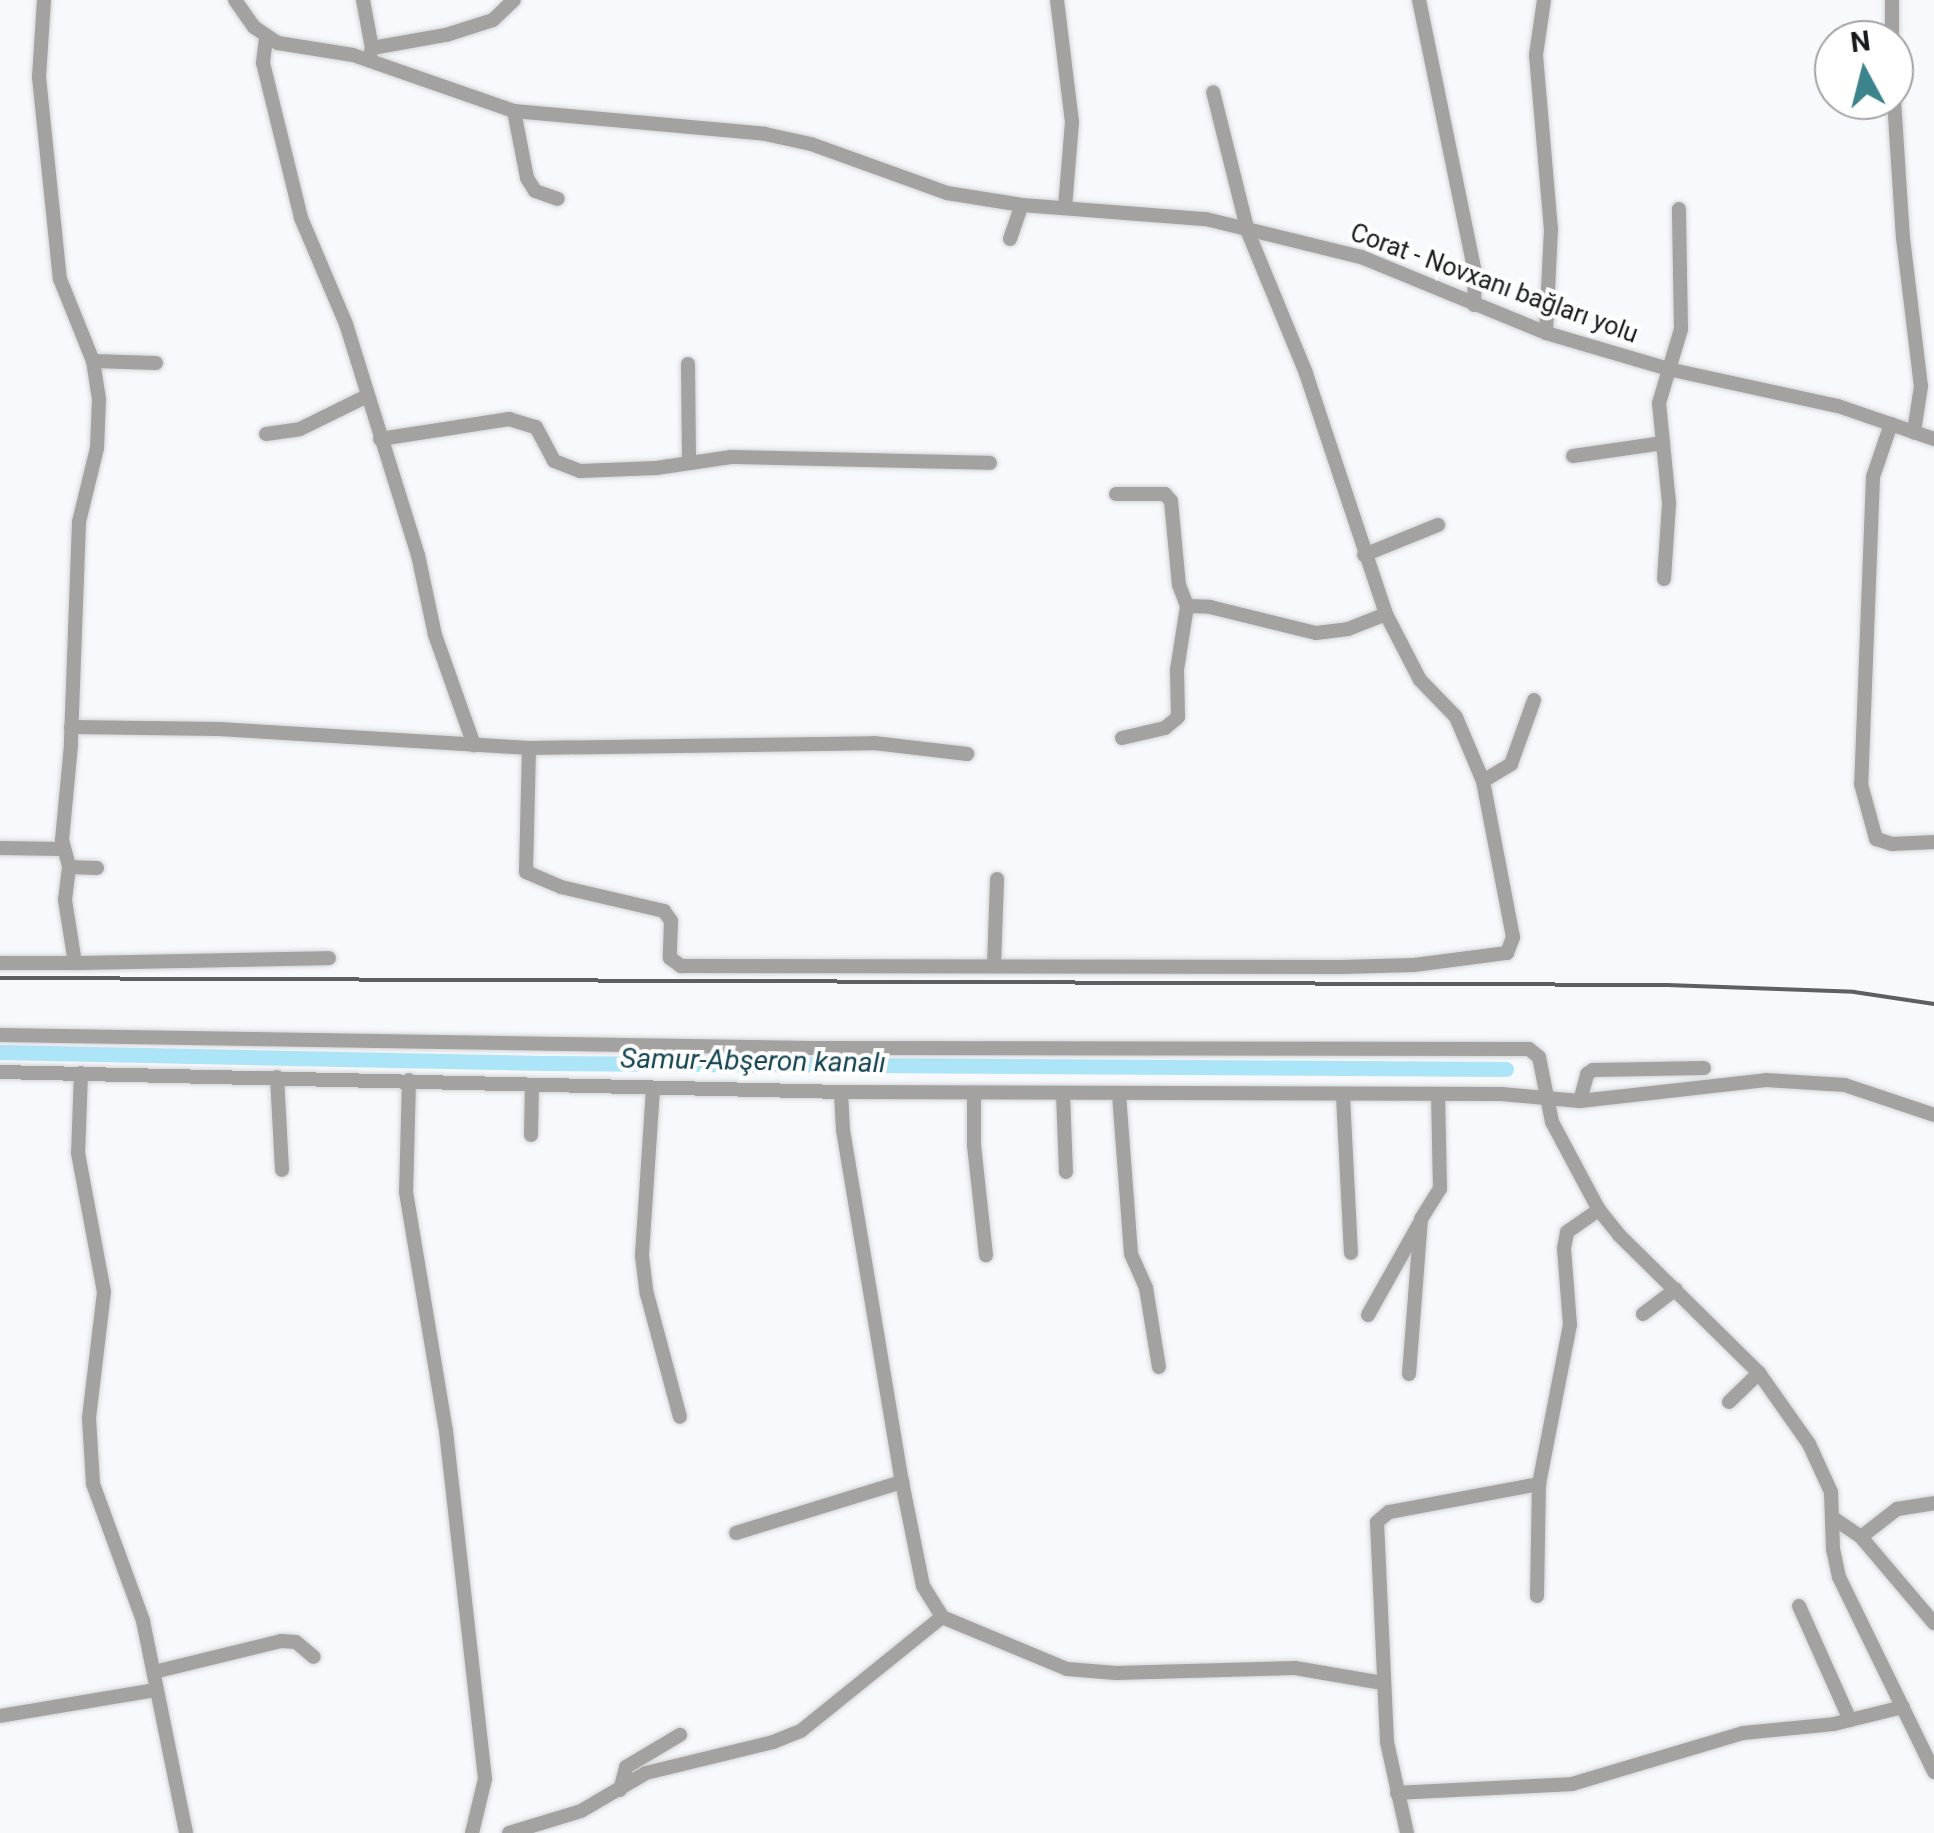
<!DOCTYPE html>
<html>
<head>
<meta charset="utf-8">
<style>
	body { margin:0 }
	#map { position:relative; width:1934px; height:1833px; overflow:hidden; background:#f7f9fc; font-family:Roboto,sans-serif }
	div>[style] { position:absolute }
	.canal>* { height:15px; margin:-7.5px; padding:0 7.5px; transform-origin:7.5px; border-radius:7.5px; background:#ace4f8 }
	.roads { filter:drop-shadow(0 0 2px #d3d5d8) drop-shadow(0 0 2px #d3d5d8) }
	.minor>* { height:14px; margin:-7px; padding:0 7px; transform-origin:7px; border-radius:7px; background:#a4a2a1 }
	.rail>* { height:4px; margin:-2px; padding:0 2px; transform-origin:2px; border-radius:2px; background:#5e5f61 }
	span { translate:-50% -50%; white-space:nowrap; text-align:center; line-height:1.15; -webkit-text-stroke:8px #fff; paint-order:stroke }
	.street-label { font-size:25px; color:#191a1b }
	.water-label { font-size:28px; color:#164654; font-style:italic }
	.north { position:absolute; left:1814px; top:20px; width:100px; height:100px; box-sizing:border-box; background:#fff; border:2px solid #a3a3a4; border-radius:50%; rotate:353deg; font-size:28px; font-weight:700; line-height:40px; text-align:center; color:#191a1b }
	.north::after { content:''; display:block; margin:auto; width:35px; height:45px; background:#3c848b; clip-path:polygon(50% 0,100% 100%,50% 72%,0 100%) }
</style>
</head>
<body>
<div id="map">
	<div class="canal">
		<div style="left:0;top:1052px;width:543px;rotate:1.16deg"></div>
		<div style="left:543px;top:1063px;width:963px;rotate:0.36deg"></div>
	</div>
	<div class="roads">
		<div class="minor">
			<div style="left:44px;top:0;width:77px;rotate:93.7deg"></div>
			<div style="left:39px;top:77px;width:203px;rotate:84.1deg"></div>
			<div style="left:60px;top:279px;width:88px;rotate:68.1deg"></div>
			<div style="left:93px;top:361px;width:38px;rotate:81deg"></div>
			<div style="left:99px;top:399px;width:49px;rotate:92.3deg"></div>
			<div style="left:97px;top:448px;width:76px;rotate:103.7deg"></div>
			<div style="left:79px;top:522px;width:223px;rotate:92.1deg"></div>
			<div style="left:71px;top:745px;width:95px;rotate:95.4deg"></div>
			<div style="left:62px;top:840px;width:28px;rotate:75deg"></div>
			<div style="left:69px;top:867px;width:28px;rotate:2deg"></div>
			<div style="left:235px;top:0;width:33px;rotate:55deg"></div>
			<div style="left:254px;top:27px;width:29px;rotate:34deg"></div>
			<div style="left:278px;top:43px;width:76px;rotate:9.1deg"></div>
			<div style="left:353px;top:55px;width:170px;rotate:19.2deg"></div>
			<div style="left:514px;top:111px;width:252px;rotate:5.2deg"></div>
			<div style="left:765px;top:134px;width:47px;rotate:12.3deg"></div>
			<div style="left:811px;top:144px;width:145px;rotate:19.8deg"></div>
			<div style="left:947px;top:193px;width:76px;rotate:9.1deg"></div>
			<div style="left:1022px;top:205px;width:185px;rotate:4.4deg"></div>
			<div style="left:1206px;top:219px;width:160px;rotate:13.8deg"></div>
			<div style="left:1361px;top:257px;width:200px;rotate:22.3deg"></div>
			<div style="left:1546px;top:333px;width:127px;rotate:16.4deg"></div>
			<div style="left:1668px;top:369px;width:174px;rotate:12.3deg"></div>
			<div style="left:1838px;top:406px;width:102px;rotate:19deg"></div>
			<div style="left:363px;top:0;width:49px;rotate:79.4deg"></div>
			<div style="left:1057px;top:0;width:123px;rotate:83deg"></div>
			<div style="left:1072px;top:122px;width:85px;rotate:94.7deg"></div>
			<div style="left:1419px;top:0;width:280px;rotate:78.4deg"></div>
			<div style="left:1475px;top:274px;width:31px;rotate:92deg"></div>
			<div style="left:1544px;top:0;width:56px;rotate:98.3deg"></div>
			<div style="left:1536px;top:55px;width:175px;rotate:85.1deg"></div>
			<div style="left:1551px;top:229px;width:104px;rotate:92.8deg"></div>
			<div style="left:1892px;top:0;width:40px;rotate:90deg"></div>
			<div style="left:266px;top:38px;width:25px;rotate:97deg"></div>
			<div style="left:263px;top:63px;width:160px;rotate:76.2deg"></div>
			<div style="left:301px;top:218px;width:115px;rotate:67deg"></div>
			<div style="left:346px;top:324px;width:242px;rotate:72.7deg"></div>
			<div style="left:418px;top:555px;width:82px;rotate:78deg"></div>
			<div style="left:435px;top:635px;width:117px;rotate:70.5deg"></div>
			<div style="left:369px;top:59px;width:11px;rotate:-75deg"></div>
			<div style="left:372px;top:48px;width:75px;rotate:-10deg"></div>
			<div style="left:446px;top:35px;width:49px;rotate:-17.7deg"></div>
			<div style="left:493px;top:20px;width:29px;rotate:-44deg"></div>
			<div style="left:1894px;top:100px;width:138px;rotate:86.3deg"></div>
			<div style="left:1903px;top:238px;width:149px;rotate:83.1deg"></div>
			<div style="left:1921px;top:386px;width:47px;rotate:98.7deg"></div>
			<div style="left:514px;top:111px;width:68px;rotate:79deg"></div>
			<div style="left:527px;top:178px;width:15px;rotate:58deg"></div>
			<div style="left:535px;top:191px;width:24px;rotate:19deg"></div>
			<div style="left:1010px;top:239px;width:36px;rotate:-71deg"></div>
			<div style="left:93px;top:361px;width:63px;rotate:1.8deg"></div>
			<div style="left:688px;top:364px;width:97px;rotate:89.4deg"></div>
			<div style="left:1891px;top:424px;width:56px;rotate:108.8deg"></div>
			<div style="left:1873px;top:477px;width:307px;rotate:92.2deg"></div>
			<div style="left:1861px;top:784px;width:57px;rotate:74.7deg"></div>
			<div style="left:1876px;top:839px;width:17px;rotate:17deg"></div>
			<div style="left:1892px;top:844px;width:42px;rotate:-2.7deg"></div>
			<div style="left:266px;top:434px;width:34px;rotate:-8deg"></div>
			<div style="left:300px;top:429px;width:75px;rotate:-26.2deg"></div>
			<div style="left:380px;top:439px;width:131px;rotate:-8.8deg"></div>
			<div style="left:509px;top:419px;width:28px;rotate:17deg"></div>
			<div style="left:536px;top:427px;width:38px;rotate:62deg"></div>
			<div style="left:554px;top:461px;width:28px;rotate:21deg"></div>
			<div style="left:580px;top:471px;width:76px;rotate:-2.3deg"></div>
			<div style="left:656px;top:468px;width:76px;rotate:-8.3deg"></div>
			<div style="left:731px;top:457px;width:259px;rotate:1.3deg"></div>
			<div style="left:1573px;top:456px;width:91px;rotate:-8.2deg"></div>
			<div style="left:1116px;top:494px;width:49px"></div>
			<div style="left:1165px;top:494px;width:9px;rotate:49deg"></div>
			<div style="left:1171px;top:501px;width:84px;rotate:84.6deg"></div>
			<div style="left:1179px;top:585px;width:22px;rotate:69deg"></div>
			<div style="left:1364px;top:555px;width:80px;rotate:-22.1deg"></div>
			<div style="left:1664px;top:579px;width:76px;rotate:-86.2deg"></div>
			<div style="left:1669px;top:503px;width:100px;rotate:-95.7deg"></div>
			<div style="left:1659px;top:403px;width:77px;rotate:-73.4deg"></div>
			<div style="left:1681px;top:329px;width:120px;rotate:-91deg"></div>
			<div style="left:71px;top:727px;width:148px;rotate:0.8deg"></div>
			<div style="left:219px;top:729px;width:311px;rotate:3.5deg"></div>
			<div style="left:529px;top:748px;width:345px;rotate:-0.8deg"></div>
			<div style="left:874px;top:743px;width:94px;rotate:6.7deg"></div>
			<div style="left:1122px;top:738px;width:44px;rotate:-13.1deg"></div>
			<div style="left:1165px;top:728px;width:17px;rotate:-40deg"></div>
			<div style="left:1178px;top:717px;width:47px;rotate:-91.2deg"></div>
			<div style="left:1177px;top:670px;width:65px;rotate:-81.1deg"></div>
			<div style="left:1187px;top:606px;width:23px;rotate:2deg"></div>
			<div style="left:1210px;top:607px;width:109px;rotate:13.8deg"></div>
			<div style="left:1316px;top:633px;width:32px;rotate:-7deg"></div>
			<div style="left:1348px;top:629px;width:41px;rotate:-21.5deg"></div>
			<div style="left:529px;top:748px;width:124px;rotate:91.4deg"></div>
			<div style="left:526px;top:872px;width:38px;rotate:23deg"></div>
			<div style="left:561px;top:887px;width:106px;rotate:13.1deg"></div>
			<div style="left:664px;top:911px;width:12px;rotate:55deg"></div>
			<div style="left:671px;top:921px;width:37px;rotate:92deg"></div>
			<div style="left:670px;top:958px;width:14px;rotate:36deg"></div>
			<div style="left:681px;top:966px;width:660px;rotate:0.09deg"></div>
			<div style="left:1341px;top:967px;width:73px;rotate:-1.6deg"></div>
			<div style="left:1414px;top:965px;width:94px;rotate:-7.4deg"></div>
			<div style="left:1507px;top:953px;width:17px;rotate:-69deg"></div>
			<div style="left:1513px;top:937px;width:159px;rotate:-100.9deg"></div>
			<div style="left:1483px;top:781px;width:69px;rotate:-112.9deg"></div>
			<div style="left:1456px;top:717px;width:52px;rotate:-134.2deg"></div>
			<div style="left:1420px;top:680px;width:74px;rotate:-117.3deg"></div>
			<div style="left:1386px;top:614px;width:254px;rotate:-108.4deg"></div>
			<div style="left:1306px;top:373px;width:152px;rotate:-112.4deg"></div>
			<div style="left:1248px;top:232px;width:144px;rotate:-104deg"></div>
			<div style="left:1483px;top:781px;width:33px;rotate:-31deg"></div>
			<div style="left:1511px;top:764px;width:68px;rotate:-70.2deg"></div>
			<div style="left:0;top:848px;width:63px;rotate:0.9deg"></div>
			<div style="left:0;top:963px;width:75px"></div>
			<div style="left:75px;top:963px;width:64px;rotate:-99deg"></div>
			<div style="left:65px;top:900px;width:33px;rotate:-83deg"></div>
			<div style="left:75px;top:963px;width:254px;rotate:-1.1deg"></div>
			<div style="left:994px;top:966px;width:87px;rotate:-88deg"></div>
			<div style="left:0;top:1035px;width:813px;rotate:0.92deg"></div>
			<div style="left:813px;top:1048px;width:716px;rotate:0.08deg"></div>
			<div style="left:1529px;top:1049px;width:13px;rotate:39deg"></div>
			<div style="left:1539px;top:1057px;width:66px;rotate:78.7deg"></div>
			<div style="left:1552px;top:1122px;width:100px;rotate:61.9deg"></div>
			<div style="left:1599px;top:1210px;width:32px;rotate:51deg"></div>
			<div style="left:1619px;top:1235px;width:197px;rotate:44.6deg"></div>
			<div style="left:1759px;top:1373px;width:87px;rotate:54.8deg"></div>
			<div style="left:1809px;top:1444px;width:53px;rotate:65.4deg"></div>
			<div style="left:1831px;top:1492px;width:57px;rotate:88deg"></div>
			<div style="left:1833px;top:1549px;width:29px;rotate:78deg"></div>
			<div style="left:1839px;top:1577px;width:217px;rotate:64deg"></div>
			<div style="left:0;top:1072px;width:841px;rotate:1.36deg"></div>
			<div style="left:841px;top:1092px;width:660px;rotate:0.17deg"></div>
			<div style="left:1501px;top:1094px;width:79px;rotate:5.1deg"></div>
			<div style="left:1580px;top:1101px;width:187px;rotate:-6.4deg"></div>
			<div style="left:1766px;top:1080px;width:79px;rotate:3.6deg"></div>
			<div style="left:1845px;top:1085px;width:94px;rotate:18.6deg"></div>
			<div style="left:81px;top:1073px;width:80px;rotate:92.1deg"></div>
			<div style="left:78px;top:1153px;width:141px;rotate:79.4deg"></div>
			<div style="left:104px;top:1292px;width:127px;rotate:96.8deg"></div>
			<div style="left:89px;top:1418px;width:66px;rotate:86.5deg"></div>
			<div style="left:93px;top:1484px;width:146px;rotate:69.9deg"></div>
			<div style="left:143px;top:1621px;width:216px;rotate:78.5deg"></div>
			<div style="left:277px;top:1077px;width:93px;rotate:86.9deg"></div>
			<div style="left:409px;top:1080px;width:112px;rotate:91.5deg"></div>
			<div style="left:406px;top:1192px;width:242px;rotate:80.5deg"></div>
			<div style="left:446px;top:1431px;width:350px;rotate:83.6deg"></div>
			<div style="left:485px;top:1779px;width:56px;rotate:103.5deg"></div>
			<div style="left:653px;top:1089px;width:167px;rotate:93.8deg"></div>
			<div style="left:642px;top:1256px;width:38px;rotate:83deg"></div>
			<div style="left:647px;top:1294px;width:127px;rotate:75deg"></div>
			<div style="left:841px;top:1092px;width:38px;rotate:87deg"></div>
			<div style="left:843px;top:1130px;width:357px;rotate:80.5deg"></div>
			<div style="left:902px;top:1482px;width:106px;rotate:78.6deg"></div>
			<div style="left:923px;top:1586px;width:36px;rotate:58deg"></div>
			<div style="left:942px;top:1617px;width:135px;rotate:22.6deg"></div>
			<div style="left:1067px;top:1669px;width:49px;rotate:4.7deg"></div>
			<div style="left:1116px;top:1673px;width:179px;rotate:-1.6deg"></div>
			<div style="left:1295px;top:1668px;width:89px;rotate:9.7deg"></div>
			<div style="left:974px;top:1094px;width:51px;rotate:90deg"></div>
			<div style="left:974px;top:1145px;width:111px;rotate:83.8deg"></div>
			<div style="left:1063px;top:1094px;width:78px;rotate:87.8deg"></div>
			<div style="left:1119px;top:1094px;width:160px;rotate:85.7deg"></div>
			<div style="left:1131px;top:1254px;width:37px;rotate:66deg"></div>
			<div style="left:1146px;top:1288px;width:80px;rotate:80.7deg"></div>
			<div style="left:1343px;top:1096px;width:157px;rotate:87.1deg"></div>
			<div style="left:1580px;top:1101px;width:28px;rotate:-75deg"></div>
			<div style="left:1587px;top:1074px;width:7px;rotate:-34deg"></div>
			<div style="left:1593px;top:1070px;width:111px;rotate:-1deg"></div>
			<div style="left:531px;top:1135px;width:50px;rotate:-88.9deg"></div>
			<div style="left:1643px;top:1314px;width:41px;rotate:-37.1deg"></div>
			<div style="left:1368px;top:1315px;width:104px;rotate:-60.7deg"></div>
			<div style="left:1409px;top:1374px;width:155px;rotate:-85.6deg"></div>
			<div style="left:1421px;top:1219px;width:36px;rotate:-58deg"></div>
			<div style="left:1440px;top:1189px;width:95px;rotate:-91.2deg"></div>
			<div style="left:1729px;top:1402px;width:42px;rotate:-44deg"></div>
			<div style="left:1833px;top:1518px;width:34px;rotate:34deg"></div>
			<div style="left:1861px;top:1537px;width:113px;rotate:49.7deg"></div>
			<div style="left:736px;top:1533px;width:174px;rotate:-17.1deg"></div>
			<div style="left:1861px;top:1537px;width:46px;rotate:-37.9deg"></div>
			<div style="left:1897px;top:1509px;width:37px;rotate:-9deg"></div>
			<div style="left:1537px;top:1596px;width:112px;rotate:-89deg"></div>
			<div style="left:1539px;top:1484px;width:162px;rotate:-79deg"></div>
			<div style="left:1570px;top:1325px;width:77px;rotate:-94.5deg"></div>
			<div style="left:1564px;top:1248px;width:16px;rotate:-79deg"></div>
			<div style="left:1567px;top:1232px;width:39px;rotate:-35deg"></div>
			<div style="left:1799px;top:1606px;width:125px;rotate:65.9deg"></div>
			<div style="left:154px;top:1672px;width:131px;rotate:-13.7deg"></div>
			<div style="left:281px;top:1641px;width:15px;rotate:4deg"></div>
			<div style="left:296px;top:1642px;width:23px;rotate:40deg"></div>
			<div style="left:0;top:1716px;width:158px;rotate:-9.5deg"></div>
			<div style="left:620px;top:1790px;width:24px;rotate:-75deg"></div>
			<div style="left:626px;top:1767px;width:63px;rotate:-30.7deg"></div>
			<div style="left:1397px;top:1793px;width:175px;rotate:-2.9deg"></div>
			<div style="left:1572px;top:1784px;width:178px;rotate:-16.6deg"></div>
			<div style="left:1743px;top:1733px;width:91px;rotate:-5.6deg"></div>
			<div style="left:1834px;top:1724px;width:71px;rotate:-13.8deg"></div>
			<div style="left:509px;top:1833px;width:75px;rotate:-17deg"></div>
			<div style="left:581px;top:1811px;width:75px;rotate:-30.3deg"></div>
			<div style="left:646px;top:1773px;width:131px;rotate:-13.7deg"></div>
			<div style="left:773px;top:1742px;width:31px;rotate:-22deg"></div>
			<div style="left:802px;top:1730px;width:180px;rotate:-38.9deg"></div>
			<div style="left:1407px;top:1833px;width:93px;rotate:-102.4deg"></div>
			<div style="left:1387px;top:1742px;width:220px;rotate:-92.6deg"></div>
			<div style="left:1377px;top:1522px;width:16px;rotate:-40deg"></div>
			<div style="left:1389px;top:1512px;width:153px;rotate:-10.6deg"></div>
		</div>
	</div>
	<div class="rail">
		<div style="left:0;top:978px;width:1667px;rotate:0.24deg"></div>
		<div style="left:1667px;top:985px;width:187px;rotate:2.1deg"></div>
		<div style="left:1854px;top:992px;width:81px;rotate:8.5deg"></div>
	</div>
	<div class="street-label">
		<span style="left:1494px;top:284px;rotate:20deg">Corat - Novxanı bağları yolu</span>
	</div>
	<div class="water-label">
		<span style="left:753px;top:1061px;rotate:1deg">Samur-Abşeron kanalı</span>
	</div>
	<div class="north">N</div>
</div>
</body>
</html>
